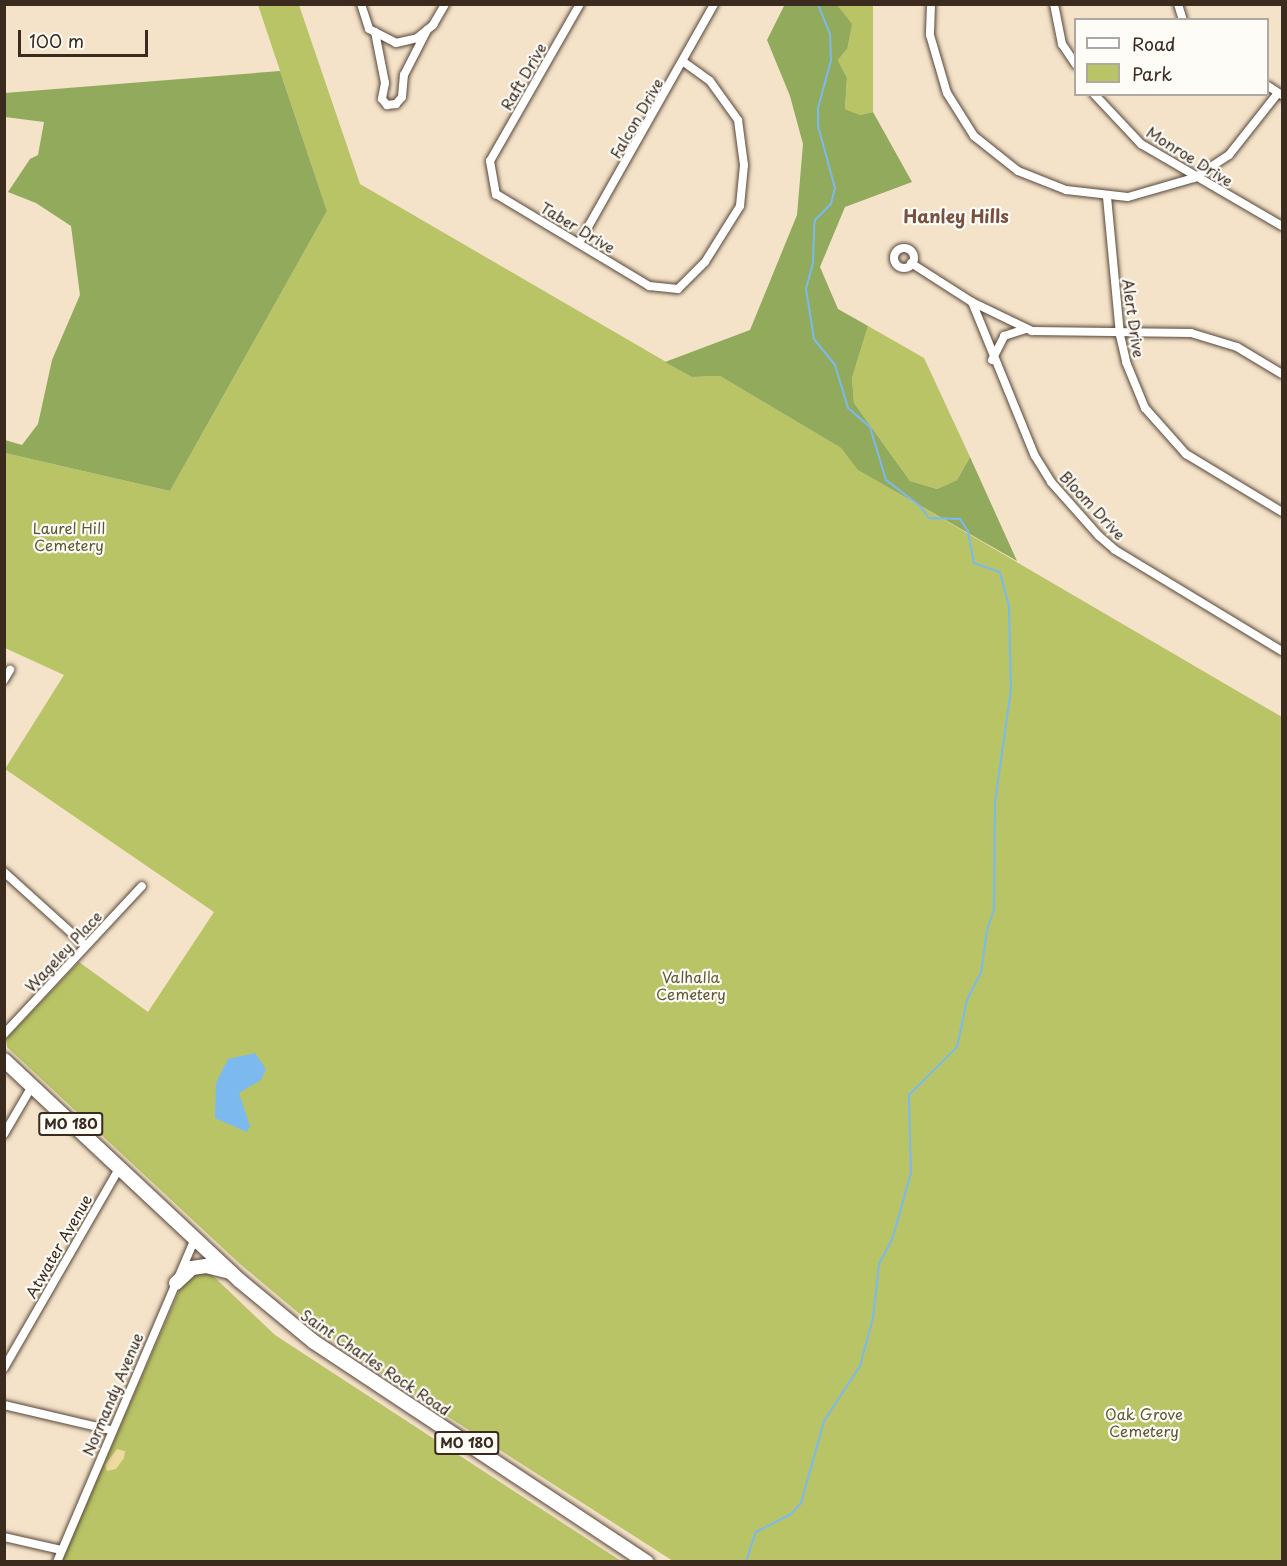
<!DOCTYPE html>
<html>
<head>
<meta charset="utf-8">
<style>
	body { margin:0 }
	#map { position:relative; width:1287px; height:1566px; overflow:hidden; background:#f4e2c9; font-family:"Playpen Sans",sans-serif }
	div>[style] { position:absolute }
	.green>* { inset:0; background:#b8c466 }
	.forest>* { inset:0; background:#92aa5b }
	.sand>* { inset:0; background:#eeda9e }
	.water>* { inset:0; background:#7cb9ef }
	.stream>* { height:2px; margin:-1px; padding:0 1px; transform-origin:1px; border-radius:1px; background:#7cb9ef }
	.roads { filter:drop-shadow(0 0 2px #574638) drop-shadow(0 0 2px #574638) }
	.street>* { height:8px; margin:-4px; padding:0 4px; transform-origin:4px; border-radius:4px; background:#fff }
	.street>.ring { margin:-4px; padding:0; box-sizing:content-box; background:none; border:8px solid #fff; border-radius:50% }
	.primary>* { height:14px; margin:-7px; padding:0 7px; transform-origin:7px; border-radius:7px; background:#fff }
	span { translate:-50% -50%; white-space:nowrap; text-align:center; line-height:1.15; -webkit-text-stroke:4.5px #fdfcf7; paint-order:stroke }
	.shield-label span { padding:2px 4px; background:#fdfcf7; border:2px solid; border-radius:4px; -webkit-text-stroke-width:0 }
	.shield-label { font-size:14px; color:#3b2a1e; font-weight:700 }
	.street-label { font-size:15px; color:#3b2a1e }
	.park-label { font-size:15px; color:#605834 }
	.quarter-label { font-size:18px; color:#785141; font-weight:700 }
	.frame { position:absolute; inset:0; border:6px solid #3b2a1e; pointer-events:none }
	.legend { position:absolute; left:1074px; top:18px; width:195px; height:78px; box-sizing:border-box; background:#fdfcf7; border:2px solid #afa8a0; margin:0; padding:8px 10px; list-style:none; font-size:18px; color:#3b2a1e }
	.legend li { display:flex; align-items:center; gap:12px; height:30px }
	.legend b { width:30px; border:2px solid #afa8a0 }
	.scale { position:absolute; left:18px; top:30px; width:130px; height:27px; box-sizing:border-box; border:3px solid #3b2a1e; border-top:0; padding-left:8px; font-size:18px; line-height:21px; white-space:nowrap; color:#3b2a1e; -webkit-text-stroke:4px #fdfcf7; paint-order:stroke }
</style>
</head>
<body>
<div id="map">
	<div class="green">
		<div style="clip-path:polygon(258px 5px,299px 5px,360px 184px,692px 377px,720px 376px,841px 448px,859px 470px,1282px 717px,1282px 1561px,673px 1561px,383px 1375px,313px 1325px,240px 1264px,7px 1047px,6px 1039px,79px 962px,148px 1012px,214px 912px,5px 769px,64px 675px,5px 648px,5px 453px,170px 491px,327px 211px)"></div>
		<div style="clip-path:polygon(873px 5px,873px 112px,860px 115px,845px 109px,847px 78px,838px 60px,847px 49px,837px 6px)"></div>
		<div style="clip-path:polygon(868px 326px,924px 358px,970px 457px,957px 480px,937px 489px,910px 481px,854px 403px,852px 378px)"></div>
		<div style="clip-path:polygon(193px 1272px,210px 1273px,275px 1335px,621px 1561px,61px 1562px,183px 1282px)"></div>
	</div>
	<div class="forest">
		<div style="clip-path:polygon(785px 4px,837px 5px,852px 24px,847px 49px,838px 60px,847px 78px,845px 109px,860px 115px,873px 112px,912px 182px,845px 207px,820px 267px,838px 309px,868px 326px,852px 378px,854px 403px,910px 481px,937px 489px,957px 480px,970px 457px,1017px 561px,858px 470px,841px 448px,720px 376px,692px 377px,665px 362px,750px 330px,797px 215px,803px 144px,790px 96px,767px 40px)"></div>
		<div style="clip-path:polygon(280px 71px,327px 211px,170px 491px,5px 453px,5px 440px,22px 445px,38px 424px,52px 360px,80px 295px,71px 226px,36px 203px,8px 192px,30px 159px,38px 155px,44px 122px,5px 117px,5px 93px)"></div>
	</div>
	<div class="sand">
		<div style="clip-path:polygon(117px 1449px,125px 1451px,124px 1458px,116px 1469px,107px 1471px,105px 1465px)"></div>
	</div>
	<div class="water">
		<div style="clip-path:polygon(255px 1053px,266px 1069px,261px 1080px,239px 1093px,250px 1126px,247px 1132px,215px 1118px,216px 1083px,228px 1059px)"></div>
	</div>
	<div class="stream">
		<div style="left:746px;top:1562px;width:32px;rotate:-72deg"></div>
		<div style="left:756px;top:1532px;width:38px;rotate:-27deg"></div>
		<div style="left:790px;top:1515px;width:16px;rotate:-47deg"></div>
		<div style="left:801px;top:1503px;width:85px;rotate:-74.3deg"></div>
		<div style="left:824px;top:1421px;width:66px;rotate:-56.8deg"></div>
		<div style="left:860px;top:1366px;width:50px;rotate:-74.8deg"></div>
		<div style="left:873px;top:1318px;width:54px;rotate:-83.7deg"></div>
		<div style="left:879px;top:1264px;width:27px;rotate:-62deg"></div>
		<div style="left:892px;top:1240px;width:70px;rotate:-74.2deg"></div>
		<div style="left:911px;top:1173px;width:78px;rotate:-91.5deg"></div>
		<div style="left:909px;top:1095px;width:68px;rotate:-45deg"></div>
		<div style="left:957px;top:1047px;width:48px;rotate:-78deg"></div>
		<div style="left:967px;top:1000px;width:30px;rotate:-63deg"></div>
		<div style="left:981px;top:973px;width:43px;rotate:-82.1deg"></div>
		<div style="left:987px;top:930px;width:21px;rotate:-71deg"></div>
		<div style="left:994px;top:910px;width:108px;rotate:-89.5deg"></div>
		<div style="left:995px;top:802px;width:113px;rotate:-81.9deg"></div>
		<div style="left:1011px;top:690px;width:84px;rotate:-91.4deg"></div>
		<div style="left:1009px;top:606px;width:35px;rotate:-105deg"></div>
		<div style="left:1000px;top:572px;width:28px;rotate:-161deg"></div>
		<div style="left:974px;top:563px;width:33px;rotate:-101deg"></div>
		<div style="left:968px;top:531px;width:14px;rotate:-124deg"></div>
		<div style="left:960px;top:519px;width:31px;rotate:-178deg"></div>
		<div style="left:929px;top:518px;width:15px;rotate:-127deg"></div>
		<div style="left:920px;top:506px;width:43px;rotate:-142.6deg"></div>
		<div style="left:886px;top:480px;width:55px;rotate:-106.8deg"></div>
		<div style="left:870px;top:427px;width:29px;rotate:-139deg"></div>
		<div style="left:848px;top:408px;width:45px;rotate:-106.8deg"></div>
		<div style="left:835px;top:365px;width:33px;rotate:-129deg"></div>
		<div style="left:814px;top:339px;width:51px;rotate:-99.1deg"></div>
		<div style="left:806px;top:289px;width:28px;rotate:-75deg"></div>
		<div style="left:813px;top:262px;width:34px;rotate:-88deg"></div>
		<div style="left:814px;top:228px;width:8px;rotate:-83deg"></div>
		<div style="left:815px;top:220px;width:23px;rotate:-45deg"></div>
		<div style="left:831px;top:204px;width:16px;rotate:-76deg"></div>
		<div style="left:835px;top:188px;width:64px;rotate:-105.3deg"></div>
		<div style="left:818px;top:126px;width:18px;rotate:-90deg"></div>
		<div style="left:818px;top:108px;width:50px;rotate:-74.8deg"></div>
		<div style="left:831px;top:60px;width:26px;rotate:-92deg"></div>
		<div style="left:830px;top:34px;width:32px;rotate:-112deg"></div>
	</div>
	<div class="roads">
		<div class="street">
			<div style="left:361px;top:4px;width:26px;rotate:72deg"></div>
			<div style="left:369px;top:29px;width:30px;rotate:27deg"></div>
			<div style="left:396px;top:43px;width:22px;rotate:-13deg"></div>
			<div style="left:417px;top:38px;width:21px;rotate:-39deg"></div>
			<div style="left:433px;top:25px;width:24px;rotate:-60deg"></div>
			<div style="left:580px;top:4px;width:181px;rotate:119.8deg"></div>
			<div style="left:490px;top:161px;width:34px;rotate:80deg"></div>
			<div style="left:496px;top:194px;width:179px;rotate:31deg"></div>
			<div style="left:649px;top:286px;width:29px;rotate:6deg"></div>
			<div style="left:678px;top:289px;width:38px;rotate:-45deg"></div>
			<div style="left:705px;top:262px;width:66px;rotate:-58deg"></div>
			<div style="left:740px;top:206px;width:41px;rotate:-84.4deg"></div>
			<div style="left:744px;top:165px;width:45px;rotate:-97.6deg"></div>
			<div style="left:738px;top:120px;width:48px;rotate:-125.7deg"></div>
			<div style="left:710px;top:81px;width:32px;rotate:-144deg"></div>
			<div style="left:931px;top:4px;width:31px;rotate:92deg"></div>
			<div style="left:930px;top:35px;width:60px;rotate:73.7deg"></div>
			<div style="left:947px;top:93px;width:51px;rotate:57.9deg"></div>
			<div style="left:974px;top:136px;width:56px;rotate:38.5deg"></div>
			<div style="left:1018px;top:171px;width:52px;rotate:21.6deg"></div>
			<div style="left:1066px;top:190px;width:62px;rotate:6.4deg"></div>
			<div style="left:1128px;top:197px;width:69px;rotate:-16.1deg"></div>
			<div style="left:1194px;top:178px;width:42px;rotate:-33.3deg"></div>
			<div style="left:1229px;top:155px;width:79px;rotate:-51.7deg"></div>
			<div style="left:1054px;top:4px;width:41px;rotate:78.7deg"></div>
			<div style="left:1062px;top:44px;width:25px;rotate:56deg"></div>
			<div style="left:1178px;top:4px;width:17px;rotate:73deg"></div>
			<div style="left:375px;top:32px;width:52px;rotate:78.9deg"></div>
			<div style="left:385px;top:83px;width:16px;rotate:101deg"></div>
			<div style="left:382px;top:99px;width:8px;rotate:50deg"></div>
			<div style="left:387px;top:105px;width:9px;rotate:-6deg"></div>
			<div style="left:396px;top:104px;width:9px;rotate:-49deg"></div>
			<div style="left:402px;top:97px;width:22px;rotate:-85deg"></div>
			<div style="left:404px;top:75px;width:51px;rotate:-62.9deg"></div>
			<div style="left:1268px;top:86px;width:17px;rotate:33deg"></div>
			<div style="left:1094px;top:94px;width:69px;rotate:46.8deg"></div>
			<div style="left:1141px;top:144px;width:163px;rotate:30.2deg"></div>
			<div style="left:1107px;top:197px;width:139px;rotate:84.6deg"></div>
			<div style="left:1120px;top:335px;width:28px;rotate:77deg"></div>
			<div style="left:1126px;top:362px;width:50px;rotate:67.6deg"></div>
			<div style="left:1145px;top:408px;width:62px;rotate:48.3deg"></div>
			<div style="left:1186px;top:454px;width:112px;rotate:31.1deg"></div>
			<div style="left:579px;top:243px;width:274px;rotate:-60.5deg"></div>
			<div class="ring" style="left:894px;top:248px;width:12px;height:12px"></div>
			<div style="left:911px;top:263px;width:72px;rotate:32.6deg"></div>
			<div style="left:972px;top:302px;width:67px;rotate:25.8deg"></div>
			<div style="left:1032px;top:331px;width:159px;rotate:0.7deg"></div>
			<div style="left:1191px;top:333px;width:48px;rotate:16.9deg"></div>
			<div style="left:1237px;top:347px;width:52px;rotate:31deg"></div>
			<div style="left:972px;top:302px;width:166px;rotate:67.8deg"></div>
			<div style="left:1035px;top:456px;width:31px;rotate:58deg"></div>
			<div style="left:1051px;top:482px;width:72px;rotate:48.4deg"></div>
			<div style="left:1099px;top:536px;width:21px;rotate:41deg"></div>
			<div style="left:1115px;top:550px;width:195px;rotate:31.2deg"></div>
			<div style="left:992px;top:360px;width:27px;rotate:-63deg"></div>
			<div style="left:1004px;top:336px;width:23px;rotate:-18deg"></div>
			<div style="left:4px;top:680px;width:12px;rotate:-59deg"></div>
			<div style="left:4px;top:872px;width:110px;rotate:42.1deg"></div>
			<div style="left:4px;top:1034px;width:202px;rotate:-47deg"></div>
			<div style="left:4px;top:1134px;width:56px;rotate:-59.7deg"></div>
			<div style="left:4px;top:1368px;width:230px;rotate:-60deg"></div>
			<div style="left:4px;top:1405px;width:110px;rotate:13.2deg"></div>
			<div style="left:4px;top:1537px;width:58px;rotate:12.8deg"></div>
			<div style="left:57px;top:1562px;width:351px;rotate:-66.9deg"></div>
		</div>
		<div class="primary">
			<div style="left:4px;top:1060px;width:322px;rotate:43.1deg"></div>
			<div style="left:239px;top:1280px;width:97px;rotate:39.6deg"></div>
			<div style="left:314px;top:1342px;width:399px;rotate:33.5deg"></div>
			<div style="left:176px;top:1283px;width:22px;rotate:-43deg"></div>
			<div style="left:192px;top:1268px;width:14px;rotate:-8deg"></div>
			<div style="left:206px;top:1266px;width:25px;rotate:14deg"></div>
		</div>
	</div>
	<div class="shield-label">
		<span style="left:71px;top:1124px">MO 180</span>
		<span style="left:467px;top:1443px">MO 180</span>
	</div>
	<div class="street-label">
		<span style="left:523px;top:76px;rotate:-60deg">Raft Drive</span>
		<span style="left:636px;top:118px;rotate:-60deg">Falcon Drive</span>
		<span style="left:1190px;top:156px;rotate:32deg">Monroe Drive</span>
		<span style="left:578px;top:227px;rotate:31deg">Taber Drive</span>
		<span style="left:1134px;top:318px;rotate:82deg">Alert Drive</span>
		<span style="left:1093px;top:505px;rotate:47deg">Bloom Drive</span>
		<span style="left:63px;top:951px;rotate:-47deg">Wageley Place</span>
		<span style="left:58px;top:1246px;rotate:-60deg">Atwater Avenue</span>
		<span style="left:376px;top:1362px;rotate:34deg">Saint Charles Rock Road</span>
		<span style="left:112px;top:1394px;rotate:-67deg">Normandy Avenue</span>
	</div>
	<div class="park-label">
		<span style="left:69px;top:536px">Laurel Hill<br>Cemetery</span>
		<span style="left:691px;top:985px">Valhalla<br>Cemetery</span>
		<span style="left:1144px;top:1422px">Oak Grove<br>Cemetery</span>
	</div>
	<div class="quarter-label">
		<span style="left:956px;top:216px">Hanley Hills</span>
	</div>
	<div class="frame"></div>
	<ul class="legend">
	<li><b style="height:8px;background:#fff"></b>Road</li>
	<li><b style="height:16px;background:#b8c466"></b>Park</li>
	</ul>
	<div class="scale">100 m</div>
</div>
</body>
</html>
